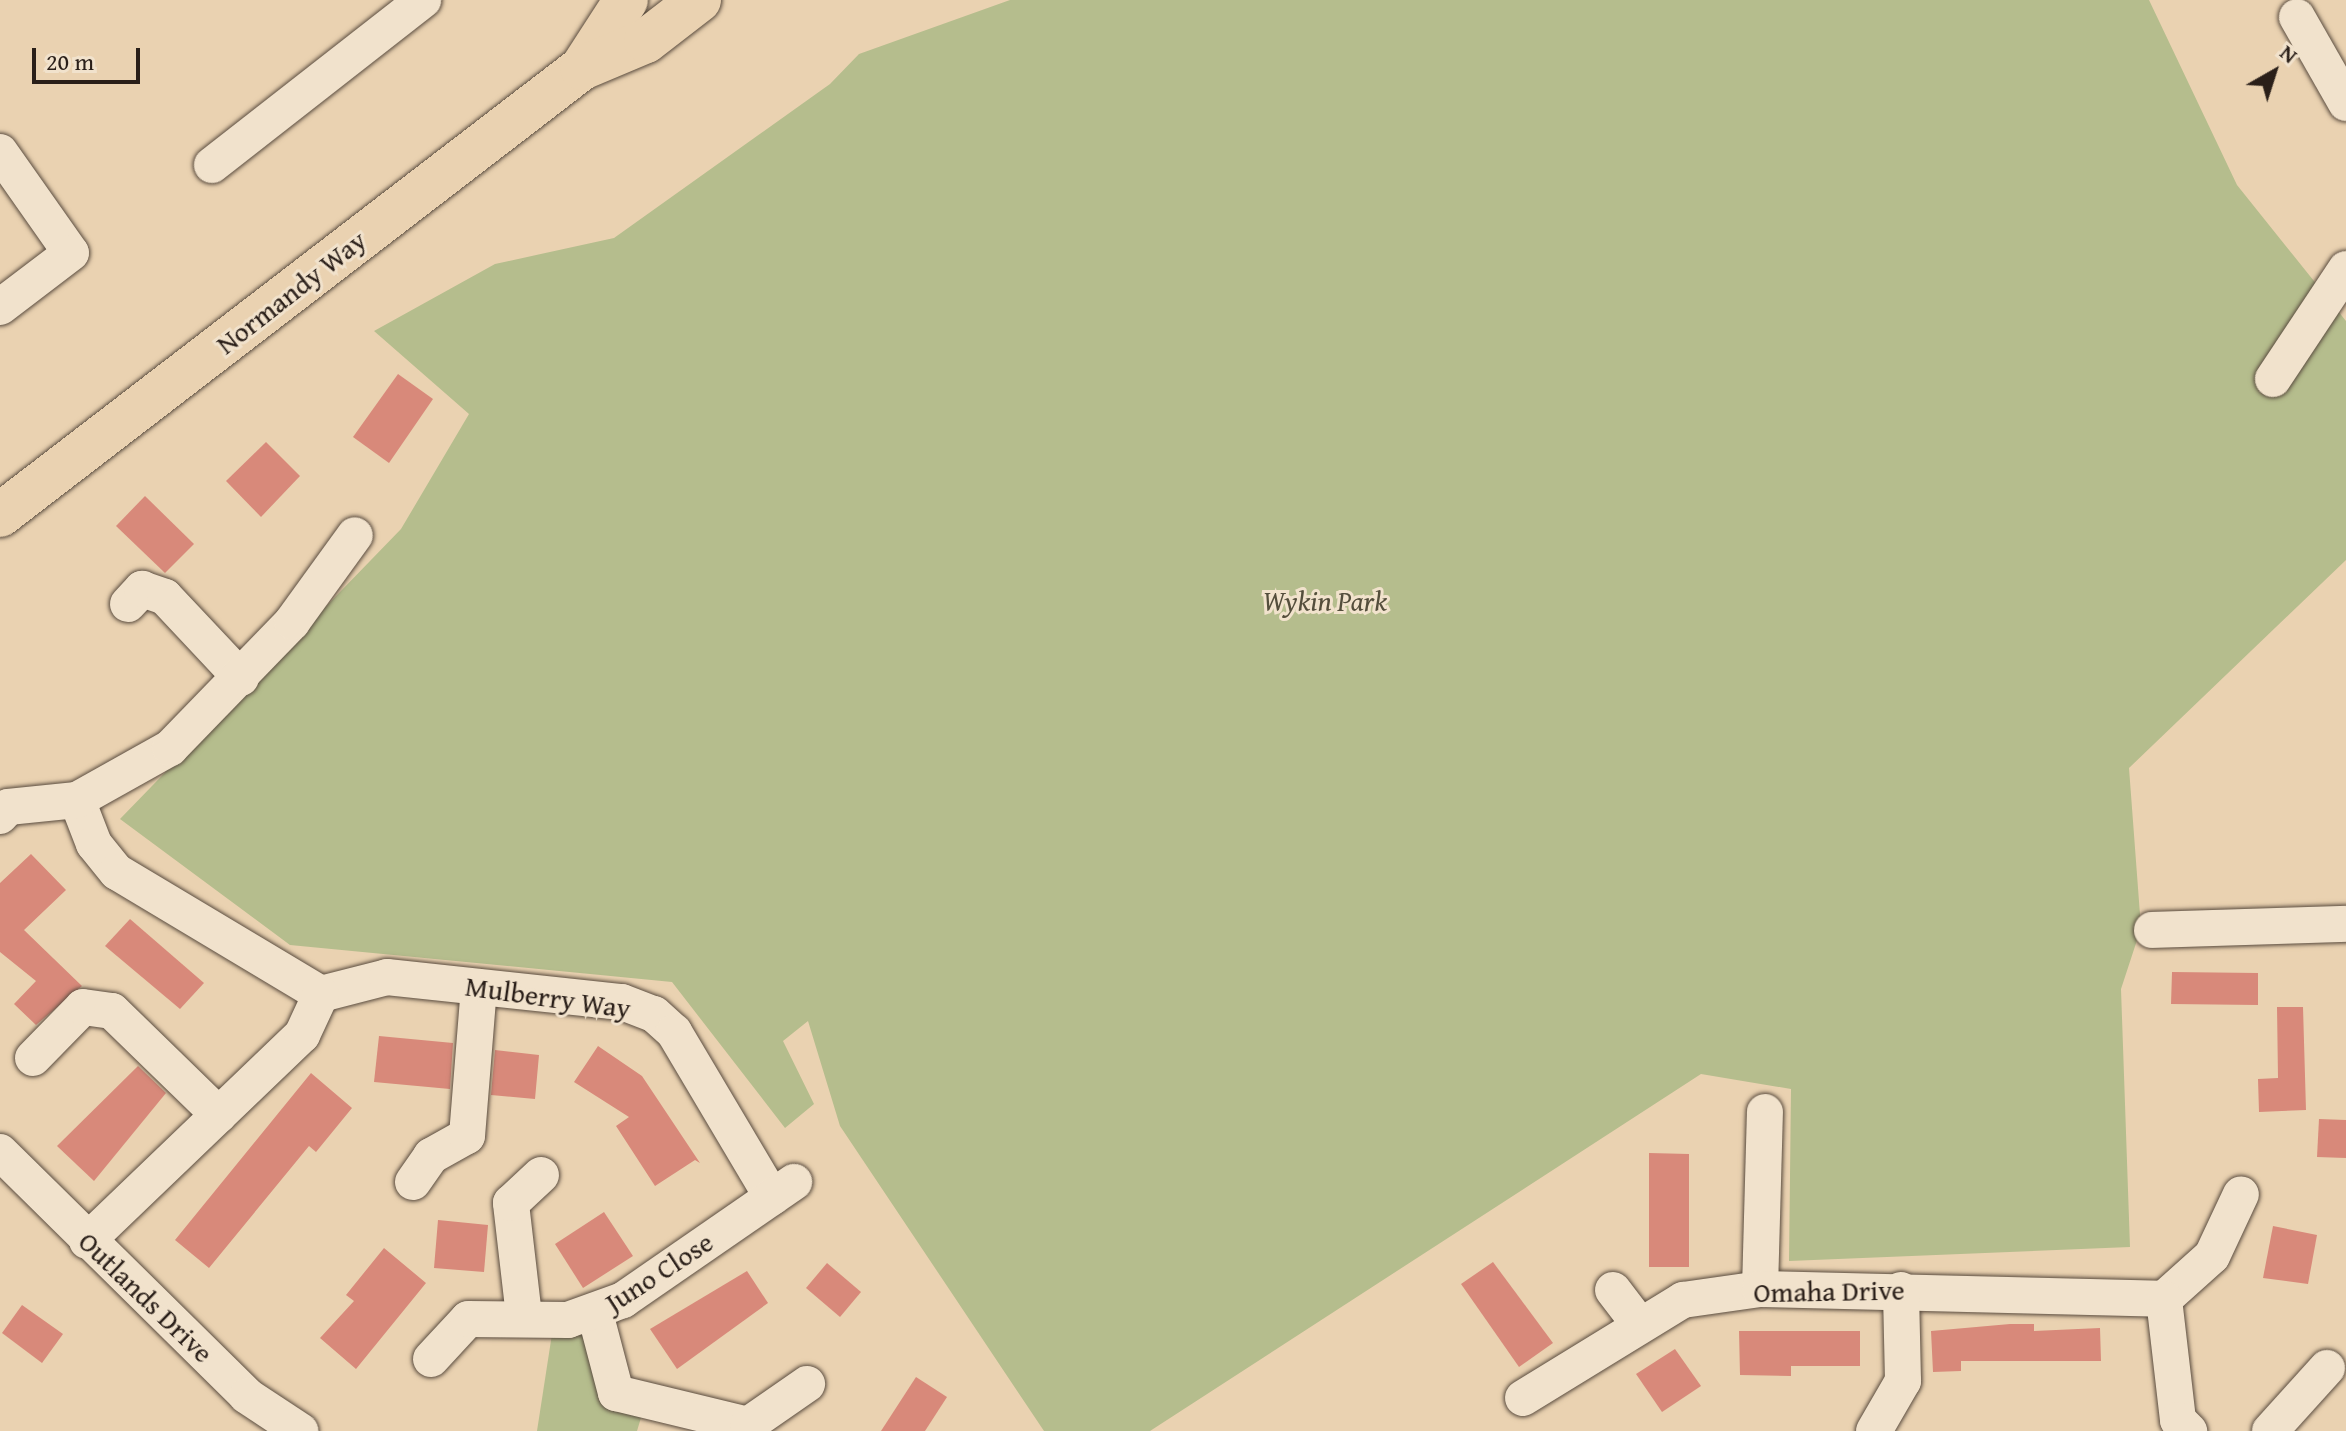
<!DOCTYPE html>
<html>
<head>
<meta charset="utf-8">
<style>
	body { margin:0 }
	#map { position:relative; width:2346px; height:1431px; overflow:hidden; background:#ead2b1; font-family:"Gentium Book Plus",serif }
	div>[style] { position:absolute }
	.green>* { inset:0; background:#b5bd8d }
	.building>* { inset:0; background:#d8897a }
	.roads { filter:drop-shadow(0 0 2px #5a4c3f) drop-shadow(0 0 2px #5a4c3f) }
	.minor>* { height:36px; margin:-18px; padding:0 18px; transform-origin:18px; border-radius:18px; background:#f1e2cc }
	.major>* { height:44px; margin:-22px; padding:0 22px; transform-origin:22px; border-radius:22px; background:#ead2b1 }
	span { translate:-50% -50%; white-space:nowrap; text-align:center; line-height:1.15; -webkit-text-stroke:6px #f1e2cc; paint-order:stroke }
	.street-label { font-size:28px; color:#2a1f19 }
	.park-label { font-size:28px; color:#544e3c; font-style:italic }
	.north { position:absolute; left:2234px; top:32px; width:80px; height:80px; -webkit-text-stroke:6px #f1e2cc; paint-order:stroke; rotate:39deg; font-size:22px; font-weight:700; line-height:32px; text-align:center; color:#2a1f19 }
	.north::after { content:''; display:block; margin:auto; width:28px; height:36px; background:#2a1f19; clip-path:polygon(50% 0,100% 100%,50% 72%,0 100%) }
	.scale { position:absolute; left:32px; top:48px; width:108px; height:36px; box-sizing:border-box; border:4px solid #2a1f19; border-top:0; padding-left:10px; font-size:24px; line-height:28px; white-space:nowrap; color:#2a1f19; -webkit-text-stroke:6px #f1e2cc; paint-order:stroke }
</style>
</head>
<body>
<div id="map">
	<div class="green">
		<div style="clip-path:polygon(1010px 0,2149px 0,2237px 185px,2346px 321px,2346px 560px,2129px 768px,2141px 928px,2121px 989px,2130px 1247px,1789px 1261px,1791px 1089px,1701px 1074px,1150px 1431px,1044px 1431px,840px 1126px,808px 1021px,783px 1041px,814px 1104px,785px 1128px,672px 982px,290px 945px,120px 819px,401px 529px,469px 414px,374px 331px,495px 264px,614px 238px,830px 84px,859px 54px)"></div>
		<div style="clip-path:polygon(582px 1326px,646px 1401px,637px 1431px,537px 1431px,552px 1334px)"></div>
	</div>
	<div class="building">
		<div style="clip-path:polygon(398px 374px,433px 399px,389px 463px,353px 437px)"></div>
		<div style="clip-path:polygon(266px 442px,300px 476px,261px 517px,226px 481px)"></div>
		<div style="clip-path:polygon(145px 496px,194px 544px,165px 573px,116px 526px)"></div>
		<div style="clip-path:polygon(31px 854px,66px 890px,24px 930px,82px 986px,36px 1025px,14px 1004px,36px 981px,0 952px,0 883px)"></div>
		<div style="clip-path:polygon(130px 919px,204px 983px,180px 1009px,105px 946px)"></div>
		<div style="clip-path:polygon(2172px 972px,2258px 973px,2258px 1005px,2171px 1004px)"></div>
		<div style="clip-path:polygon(2277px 1007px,2303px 1007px,2306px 1110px,2259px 1112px,2258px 1079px,2278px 1078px)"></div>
		<div style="clip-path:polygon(379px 1036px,453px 1043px,450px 1089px,374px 1082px)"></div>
		<div style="clip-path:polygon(598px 1046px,642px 1076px,700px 1163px,695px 1160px,655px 1186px,616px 1126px,629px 1117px,574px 1082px)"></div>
		<div style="clip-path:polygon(495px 1050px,539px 1055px,535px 1099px,491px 1095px)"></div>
		<div style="clip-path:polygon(138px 1066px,166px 1093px,94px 1181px,57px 1146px)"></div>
		<div style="clip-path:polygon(311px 1073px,352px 1108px,316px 1152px,309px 1146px,209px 1268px,175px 1240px)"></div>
		<div style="clip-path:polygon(2319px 1119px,2346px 1120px,2346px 1158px,2317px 1157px)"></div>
		<div style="clip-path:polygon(1649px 1153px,1689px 1154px,1689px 1267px,1649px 1267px)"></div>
		<div style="clip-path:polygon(604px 1212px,633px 1256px,583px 1288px,555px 1244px)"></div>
		<div style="clip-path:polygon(438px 1220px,488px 1225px,484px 1272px,434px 1268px)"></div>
		<div style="clip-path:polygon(2273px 1226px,2317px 1235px,2308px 1284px,2263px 1278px)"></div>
		<div style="clip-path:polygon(384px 1248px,426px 1283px,356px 1369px,320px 1338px,354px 1301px,346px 1295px)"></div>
		<div style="clip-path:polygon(1493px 1262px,1553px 1343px,1519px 1367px,1461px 1284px)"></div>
		<div style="clip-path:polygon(827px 1263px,861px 1292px,840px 1317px,806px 1288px)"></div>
		<div style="clip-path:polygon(747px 1271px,768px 1303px,677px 1369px,650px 1329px)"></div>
		<div style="clip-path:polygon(22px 1305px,63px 1334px,42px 1363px,2px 1333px)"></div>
		<div style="clip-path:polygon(2010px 1324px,2034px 1324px,2034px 1331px,2100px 1328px,2101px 1361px,1961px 1361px,1961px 1371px,1933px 1372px,1931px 1331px)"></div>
		<div style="clip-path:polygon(1739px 1331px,1860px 1331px,1860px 1366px,1791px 1366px,1791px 1376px,1740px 1375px)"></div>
		<div style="clip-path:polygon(1675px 1349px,1701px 1386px,1662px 1412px,1636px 1374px)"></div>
		<div style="clip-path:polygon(916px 1377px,947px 1397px,925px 1431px,881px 1431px)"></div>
	</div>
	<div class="roads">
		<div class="minor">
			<div style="left:2297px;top:17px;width:99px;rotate:60.3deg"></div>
			<div style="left:0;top:152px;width:123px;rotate:54.9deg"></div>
			<div style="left:71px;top:253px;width:89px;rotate:142.7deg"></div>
			<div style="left:212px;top:165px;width:268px;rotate:-38deg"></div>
			<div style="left:2273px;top:379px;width:132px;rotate:-56.4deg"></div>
			<div style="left:128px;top:604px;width:21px;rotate:-47deg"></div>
			<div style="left:142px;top:589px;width:24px;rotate:19deg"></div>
			<div style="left:165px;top:597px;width:111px;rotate:46.8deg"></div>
			<div style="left:77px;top:800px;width:47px;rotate:68.9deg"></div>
			<div style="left:94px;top:844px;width:36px;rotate:51deg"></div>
			<div style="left:117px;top:872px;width:238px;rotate:30.9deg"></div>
			<div style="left:321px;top:994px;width:68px;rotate:-14.4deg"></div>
			<div style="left:387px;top:977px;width:236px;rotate:6.1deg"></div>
			<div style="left:622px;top:1002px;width:34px;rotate:21deg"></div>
			<div style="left:654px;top:1014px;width:27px;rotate:42deg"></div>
			<div style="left:674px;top:1032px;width:192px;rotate:59.3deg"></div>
			<div style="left:0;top:816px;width:12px;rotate:-48deg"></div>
			<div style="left:8px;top:807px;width:69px;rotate:-5.8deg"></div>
			<div style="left:77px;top:800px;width:107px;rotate:-29.2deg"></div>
			<div style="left:170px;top:748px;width:175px;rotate:-45.9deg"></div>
			<div style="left:292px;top:622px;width:107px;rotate:-54.1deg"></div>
			<div style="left:2152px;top:930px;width:194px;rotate:-1.8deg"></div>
			<div style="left:33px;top:1058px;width:71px;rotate:-45.6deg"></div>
			<div style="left:83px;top:1007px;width:29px;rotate:8deg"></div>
			<div style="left:112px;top:1011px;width:149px;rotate:44.2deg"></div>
			<div style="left:0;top:1152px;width:347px;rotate:44.6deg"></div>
			<div style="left:247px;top:1396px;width:64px;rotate:33.4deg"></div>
			<div style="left:413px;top:1182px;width:32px;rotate:-55deg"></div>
			<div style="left:431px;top:1156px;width:41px;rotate:-29.1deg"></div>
			<div style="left:467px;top:1136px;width:149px;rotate:-85.4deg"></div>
			<div style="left:87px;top:1241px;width:298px;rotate:-43.8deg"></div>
			<div style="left:302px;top:1035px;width:45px;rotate:-65.1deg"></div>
			<div style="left:1760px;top:1289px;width:177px;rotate:-88.4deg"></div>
			<div style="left:1613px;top:1290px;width:43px;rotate:52.6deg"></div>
			<div style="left:2164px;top:1299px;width:64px;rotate:-41.9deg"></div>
			<div style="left:2212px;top:1256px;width:68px;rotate:-64.9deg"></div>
			<div style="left:595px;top:1313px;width:83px;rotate:75.3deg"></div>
			<div style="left:616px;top:1393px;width:136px;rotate:13.6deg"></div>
			<div style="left:748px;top:1425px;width:72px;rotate:-34.8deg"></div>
			<div style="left:524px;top:1316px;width:114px;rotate:-96.6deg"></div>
			<div style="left:511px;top:1203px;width:41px;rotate:-43deg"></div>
			<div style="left:431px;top:1359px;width:54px;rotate:-47.2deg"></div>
			<div style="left:468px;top:1319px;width:100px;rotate:0.6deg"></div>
			<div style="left:568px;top:1320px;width:59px;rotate:-20deg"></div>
			<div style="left:623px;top:1300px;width:208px;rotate:-34.6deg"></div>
			<div style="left:1523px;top:1398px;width:188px;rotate:-31.5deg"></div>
			<div style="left:1683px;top:1300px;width:78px;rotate:-8.1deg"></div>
			<div style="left:1760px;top:1289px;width:404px;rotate:1.4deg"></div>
			<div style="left:2164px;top:1299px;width:122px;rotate:83.4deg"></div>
			<div style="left:2178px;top:1420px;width:16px;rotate:45deg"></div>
			<div style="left:1874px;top:1431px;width:58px;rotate:-59.9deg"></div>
			<div style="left:1903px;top:1381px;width:91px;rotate:-91.3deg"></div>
			<div style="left:2270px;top:1431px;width:85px;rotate:-47.9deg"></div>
		</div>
		<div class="major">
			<div style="left:582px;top:68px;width:81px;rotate:-57.1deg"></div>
			<div style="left:0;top:515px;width:734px;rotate:-37.53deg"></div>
			<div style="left:582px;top:68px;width:69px;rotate:-22.9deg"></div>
			<div style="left:646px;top:41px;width:67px;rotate:-37.7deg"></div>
		</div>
	</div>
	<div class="street-label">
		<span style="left:291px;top:292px;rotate:-38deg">Normandy Way</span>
		<span style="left:548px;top:997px;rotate:8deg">Mulberry Way</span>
		<span style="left:659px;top:1272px;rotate:-33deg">Juno Close</span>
		<span style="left:1829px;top:1291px;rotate:-1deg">Omaha Drive</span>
		<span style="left:146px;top:1297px;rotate:44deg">Outlands Drive</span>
	</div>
	<div class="park-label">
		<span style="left:1325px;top:601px">Wykin Park</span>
	</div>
	<div class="north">N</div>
	<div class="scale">20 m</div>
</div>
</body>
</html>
